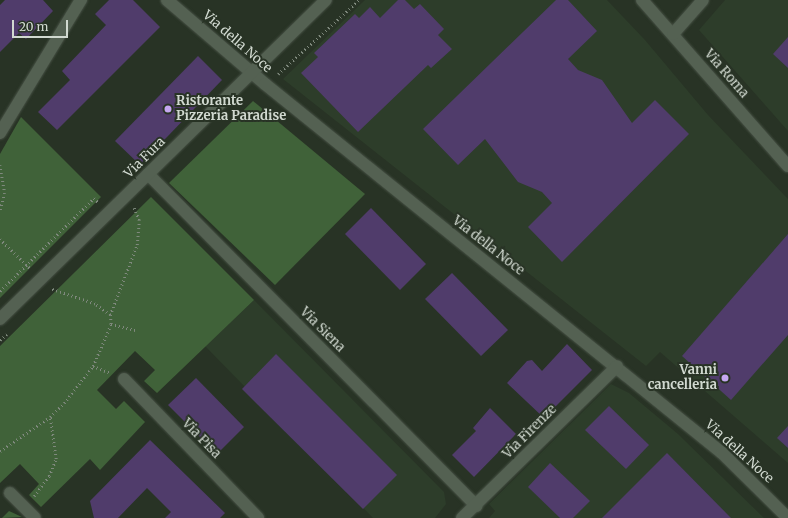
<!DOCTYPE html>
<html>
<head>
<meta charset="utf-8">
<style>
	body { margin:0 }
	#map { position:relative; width:788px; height:518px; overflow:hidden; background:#283325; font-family:Merriweather,serif }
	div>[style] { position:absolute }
	.built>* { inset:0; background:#2d3d2a }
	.green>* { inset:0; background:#406239 }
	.building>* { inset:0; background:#503c6b }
	.path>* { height:2.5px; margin-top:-1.25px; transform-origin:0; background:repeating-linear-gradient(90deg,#7f897d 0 1px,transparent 0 4px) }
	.roads { filter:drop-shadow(0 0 1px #465044) drop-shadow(0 0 1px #465044) }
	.minor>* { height:12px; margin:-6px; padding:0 6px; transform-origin:6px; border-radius:6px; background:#546152 }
	.dots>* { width:11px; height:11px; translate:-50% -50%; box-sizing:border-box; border:2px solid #283325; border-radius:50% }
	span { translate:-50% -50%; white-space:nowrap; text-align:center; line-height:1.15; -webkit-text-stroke:4px #283325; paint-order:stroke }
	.street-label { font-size:13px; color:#d1d9d0 }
	.poi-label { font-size:13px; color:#d1d9d0; font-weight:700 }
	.left { translate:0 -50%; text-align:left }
	.right { translate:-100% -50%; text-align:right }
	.scale { position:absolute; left:12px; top:20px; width:56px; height:18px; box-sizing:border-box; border:2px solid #d1d9d0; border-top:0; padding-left:5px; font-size:12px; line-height:14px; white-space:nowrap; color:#d1d9d0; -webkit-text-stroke:3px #283325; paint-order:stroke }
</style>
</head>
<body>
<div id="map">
	<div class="built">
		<div style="clip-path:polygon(365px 0,607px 0,645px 40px,708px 115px,788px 199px,788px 463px,660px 352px,646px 366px,283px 79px)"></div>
		<div style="clip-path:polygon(725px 0,788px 0,788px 131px,699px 30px)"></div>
		<div style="clip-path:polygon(254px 300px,444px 492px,446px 504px,435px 518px,373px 518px,205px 346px)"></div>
		<div style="clip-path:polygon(611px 384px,629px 393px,678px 434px,764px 518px,489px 518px,495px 511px,489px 504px)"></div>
	</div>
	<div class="green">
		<div style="clip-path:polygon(253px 101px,365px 194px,275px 285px,169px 183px)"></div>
		<div style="clip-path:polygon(21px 117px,101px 197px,0 298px,0 154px)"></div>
		<div style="clip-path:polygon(151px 197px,254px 300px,157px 393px,144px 381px,155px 370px,135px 351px,97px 390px,116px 409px,124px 401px,145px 422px,100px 470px,90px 459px,41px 507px,29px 495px,39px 484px,20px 464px,0 483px,0 346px)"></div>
		<div style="clip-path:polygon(9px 511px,22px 517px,2px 518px)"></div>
	</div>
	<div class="building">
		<div style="clip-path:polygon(5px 0,43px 0,53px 11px,26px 39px,19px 33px,0 52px,0 5px)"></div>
		<div style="clip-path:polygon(109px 0,133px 0,160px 27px,57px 130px,38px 112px,70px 80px,62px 71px,106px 25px,95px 14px)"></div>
		<div style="clip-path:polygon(398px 0,405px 0,414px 9px,420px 4px,444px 29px,438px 35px,452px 49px,431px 68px,428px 65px,358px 132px,301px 73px,318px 57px,314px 53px,355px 14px,359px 18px,370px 7px,380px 18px)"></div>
		<div style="clip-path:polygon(556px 0,568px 0,597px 31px,568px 59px,578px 70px,602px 80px,632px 123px,655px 100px,689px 134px,562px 262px,528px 227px,552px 203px,542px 192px,518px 182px,485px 139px,458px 165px,423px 129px)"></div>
		<div style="clip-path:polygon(788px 37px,788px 68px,773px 54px)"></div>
		<div style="clip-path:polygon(198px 56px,222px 80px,140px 165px,115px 141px)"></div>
		<div style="clip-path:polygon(371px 208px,426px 264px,400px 290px,345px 234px)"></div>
		<div style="clip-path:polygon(788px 234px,788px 335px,731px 400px,682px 356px)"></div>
		<div style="clip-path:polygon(452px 273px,508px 330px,481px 356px,425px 299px)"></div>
		<div style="clip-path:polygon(567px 344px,592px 370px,544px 418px,507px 383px,527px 361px,532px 360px,542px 371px)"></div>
		<div style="clip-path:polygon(276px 354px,397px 475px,363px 509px,242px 389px)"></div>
		<div style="clip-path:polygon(196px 378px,244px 427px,217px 454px,168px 405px)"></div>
		<div style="clip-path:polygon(609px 406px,649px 445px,626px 469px,585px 430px)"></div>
		<div style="clip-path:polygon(490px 408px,516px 434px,474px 477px,452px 455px,476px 431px,473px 428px)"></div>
		<div style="clip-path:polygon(788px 426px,788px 448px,777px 438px)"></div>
		<div style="clip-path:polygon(150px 440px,225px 513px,220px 518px,165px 518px,171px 512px,147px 488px,118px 518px,94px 518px,90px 501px)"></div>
		<div style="clip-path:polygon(667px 453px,731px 518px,602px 518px)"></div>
		<div style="clip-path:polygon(550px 463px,590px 501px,573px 518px,560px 518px,528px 487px)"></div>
	</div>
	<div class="path">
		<div style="left:278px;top:74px;width:110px;rotate:-42.4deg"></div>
		<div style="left:0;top:165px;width:28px;rotate:80deg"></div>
		<div style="left:5px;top:193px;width:20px;rotate:105deg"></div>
		<div style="left:0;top:239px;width:43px;rotate:44.1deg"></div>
		<div style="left:0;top:291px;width:132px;rotate:-44.7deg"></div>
		<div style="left:94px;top:198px;width:7px;rotate:45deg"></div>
		<div style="left:110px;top:315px;width:75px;rotate:-68.9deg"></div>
		<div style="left:137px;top:245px;width:25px;rotate:-85deg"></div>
		<div style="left:139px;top:220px;width:13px;rotate:-113deg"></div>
		<div style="left:111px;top:324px;width:25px;rotate:14deg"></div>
		<div style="left:0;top:340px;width:9px;rotate:-41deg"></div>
		<div style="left:93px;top:366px;width:19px;rotate:21deg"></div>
		<div style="left:0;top:451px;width:60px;rotate:-34.2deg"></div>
		<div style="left:50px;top:417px;width:20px;rotate:-45deg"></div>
		<div style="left:64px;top:403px;width:47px;rotate:-51.9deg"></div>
		<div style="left:93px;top:366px;width:46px;rotate:-66.8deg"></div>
		<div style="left:111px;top:324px;width:9px;rotate:-96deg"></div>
		<div style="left:110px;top:315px;width:19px;rotate:-144deg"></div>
		<div style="left:95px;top:304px;width:46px;rotate:-161.2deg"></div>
		<div style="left:34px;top:496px;width:25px;rotate:-53deg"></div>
		<div style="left:49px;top:476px;width:18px;rotate:-68deg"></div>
		<div style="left:56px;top:459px;width:42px;rotate:-98.1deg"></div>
	</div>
	<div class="roads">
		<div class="minor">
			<div style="left:167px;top:0;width:129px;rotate:40.6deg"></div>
			<div style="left:265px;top:84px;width:587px;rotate:38.92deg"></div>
			<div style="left:722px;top:453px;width:93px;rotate:44.6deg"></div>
			<div style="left:642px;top:0;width:221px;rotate:48.7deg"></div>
			<div style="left:673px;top:34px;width:45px;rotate:-48.6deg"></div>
			<div style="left:0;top:133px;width:156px;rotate:-58.7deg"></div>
			<div style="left:148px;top:174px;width:467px;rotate:45.3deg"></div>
			<div style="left:0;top:319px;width:456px;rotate:-44.4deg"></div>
			<div style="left:124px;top:379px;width:193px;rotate:46deg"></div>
			<div style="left:10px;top:493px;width:35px;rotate:45deg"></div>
			<div style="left:462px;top:518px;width:217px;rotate:-44.4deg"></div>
		</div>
	</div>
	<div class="dots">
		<div style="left:168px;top:109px;background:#c5a7f1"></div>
		<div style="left:725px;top:378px;background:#c5a7f1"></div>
	</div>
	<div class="street-label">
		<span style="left:237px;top:42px;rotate:41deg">Via della Noce</span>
		<span style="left:726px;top:74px;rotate:49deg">Via Roma</span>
		<span style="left:145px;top:158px;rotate:-45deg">Via Fura</span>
		<span style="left:488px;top:246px;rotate:38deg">Via della Noce</span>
		<span style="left:322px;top:330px;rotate:45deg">Via Siena</span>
		<span style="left:530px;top:432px;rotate:-45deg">Via Firenze</span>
		<span style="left:201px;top:439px;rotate:46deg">Via Pisa</span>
		<span style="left:739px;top:452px;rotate:42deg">Via della Noce</span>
	</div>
	<div class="poi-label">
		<span class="left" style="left:176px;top:109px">Ristorante<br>Pizzeria Paradise</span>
		<span class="right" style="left:717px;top:378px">Vanni<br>cancelleria</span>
	</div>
	<div class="scale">20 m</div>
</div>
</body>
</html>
